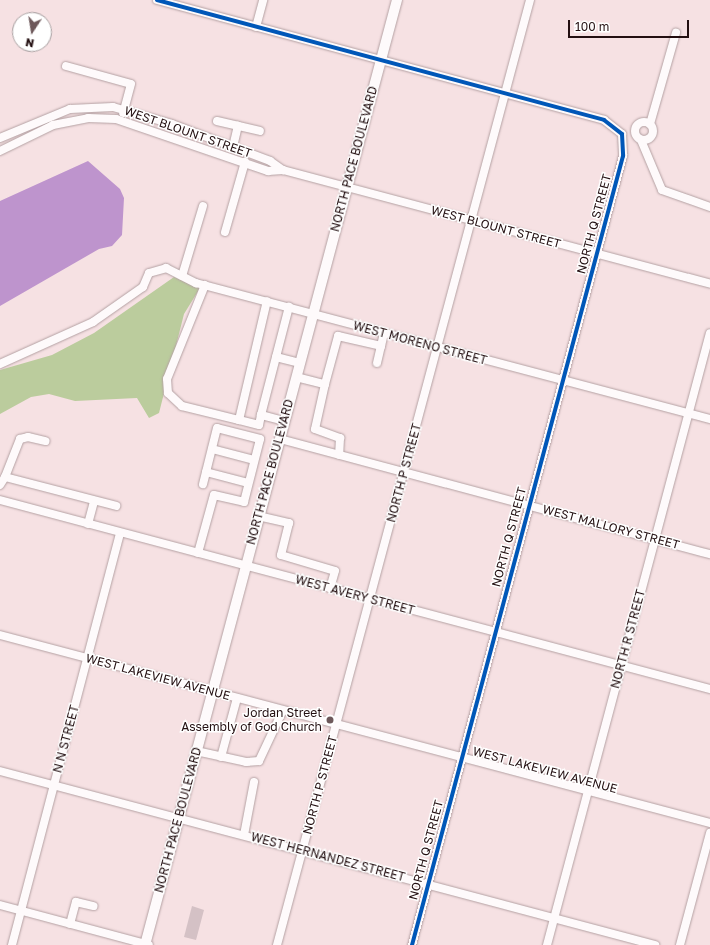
<!DOCTYPE html>
<html>
<head>
<meta charset="utf-8">
<style>
	body { margin:0 }
	#map { position:relative; width:710px; height:945px; overflow:hidden; background:#f6e1e3; font-family:"Golos Text",sans-serif }
	div>[style] { position:absolute }
	.forest>* { inset:0; background:#bbcc9d }
	.water>* { inset:0; background:#be94cd }
	.building>* { inset:0; background:#d4c1c5 }
	.roads { filter:drop-shadow(0 0 1px #b4a1a3) drop-shadow(0 0 1px #b4a1a3) }
	.minor>* { height:8px; margin:-4px; padding:0 4px; transform-origin:4px; border-radius:4px; background:#fefafb }
	.minor>.ring { margin:-4px; padding:0; box-sizing:content-box; background:none; border:8px solid #fefafb; border-radius:50% }
	.major>* { height:10px; margin:-5px; padding:0 5px; transform-origin:5px; border-radius:5px; background:#fefafb }
	.cycleway>* { height:4px; margin:-2px; padding:0 2px; transform-origin:2px; border-radius:2px; background:#0057b8 }
	.dots>* { width:11px; height:11px; translate:-50% -50%; box-sizing:border-box; border:2px solid #fff; border-radius:50% }
	span { translate:-50% -50%; white-space:nowrap; text-align:center; line-height:1.15; -webkit-text-stroke:3px #fff; paint-order:stroke }
	.street-label { font-size:12px; color:#230f11 }
	.poi-label { font-size:12px; color:#230f11 }
	.right { translate:-100% -50%; text-align:right }
	.north { position:absolute; left:12px; top:12px; width:40px; height:40px; box-sizing:border-box; background:#fff; border:1px solid #a79fa0; border-radius:50%; rotate:192deg; font-size:11px; font-weight:700; line-height:16px; text-align:center; color:#230f11 }
	.north::after { content:''; display:block; margin:auto; width:14px; height:18px; background:#6d585a; clip-path:polygon(50% 0,100% 100%,50% 72%,0 100%) }
	.scale { position:absolute; left:568px; top:20px; width:121px; height:18px; box-sizing:border-box; border:2px solid #230f11; border-top:0; padding-left:5px; font-size:12px; line-height:14px; white-space:nowrap; color:#230f11; -webkit-text-stroke:3px #fff; paint-order:stroke }
</style>
</head>
<body>
<div id="map">
	<div class="forest">
		<div style="clip-path:polygon(174px 277px,200px 288px,184px 314px,159px 413px,149px 418px,137px 398px,75px 401px,49px 394px,31px 397px,0 414px,0 370px,52px 355px,94px 333px)"></div>
	</div>
	<div class="water">
		<div style="clip-path:polygon(88px 161px,120px 189px,124px 198px,122px 235px,112px 246px,99px 249px,0 306px,0 201px)"></div>
	</div>
	<div class="building">
		<div style="clip-path:polygon(192px 906px,204px 910px,196px 940px,184px 937px)"></div>
	</div>
	<div class="roads">
		<div class="minor">
			<div style="left:157px;top:0;width:463px;rotate:15deg"></div>
			<div style="left:604px;top:120px;width:23px;rotate:38deg"></div>
			<div style="left:622px;top:134px;width:22px;rotate:87deg"></div>
			<div style="left:623px;top:156px;width:817px;rotate:104.97deg"></div>
			<div style="left:256px;top:27px;width:28px;rotate:-75deg"></div>
			<div style="left:66px;top:66px;width:67px;rotate:15.5deg"></div>
			<div style="left:131px;top:84px;width:30px;rotate:105deg"></div>
			<div style="left:217px;top:121px;width:44px;rotate:13.1deg"></div>
			<div class="ring" style="left:635px;top:122px;width:10px;height:10px"></div>
			<div style="left:650px;top:124px;width:95px;rotate:-74.1deg"></div>
			<div style="left:0;top:138px;width:76px;rotate:-22.5deg"></div>
			<div style="left:70px;top:109px;width:43px;rotate:-2.7deg"></div>
			<div style="left:113px;top:107px;width:61px;rotate:16.1deg"></div>
			<div style="left:172px;top:124px;width:105px;rotate:20.7deg"></div>
			<div style="left:270px;top:161px;width:16px;rotate:35deg"></div>
			<div style="left:641px;top:140px;width:54px;rotate:67.2deg"></div>
			<div style="left:662px;top:190px;width:51px;rotate:19.5deg"></div>
			<div style="left:233px;top:147px;width:22px;rotate:-77deg"></div>
			<div style="left:0;top:151px;width:59px;rotate:-26.1deg"></div>
			<div style="left:53px;top:125px;width:36px;rotate:-11deg"></div>
			<div style="left:88px;top:118px;width:28px;rotate:2deg"></div>
			<div style="left:116px;top:119px;width:161px;rotate:18.9deg"></div>
			<div style="left:268px;top:171px;width:15px;rotate:-4deg"></div>
			<div style="left:283px;top:170px;width:442px;rotate:14.9deg"></div>
			<div style="left:225px;top:232px;width:73px;rotate:-74.1deg"></div>
			<div style="left:182px;top:276px;width:73px;rotate:-73.3deg"></div>
			<div style="left:205px;top:285px;width:101px;rotate:112deg"></div>
			<div style="left:167px;top:379px;width:14px;rotate:86deg"></div>
			<div style="left:168px;top:393px;width:19px;rotate:43deg"></div>
			<div style="left:182px;top:406px;width:59px;rotate:13.8deg"></div>
			<div style="left:276px;top:357px;width:25px;rotate:14deg"></div>
			<div style="left:377px;top:363px;width:17px;rotate:-77deg"></div>
			<div style="left:0;top:364px;width:102px;rotate:-24.3deg"></div>
			<div style="left:93px;top:322px;width:61px;rotate:-35deg"></div>
			<div style="left:143px;top:287px;width:15px;rotate:-67deg"></div>
			<div style="left:149px;top:273px;width:18px;rotate:-16deg"></div>
			<div style="left:166px;top:268px;width:34px;rotate:27deg"></div>
			<div style="left:196px;top:283px;width:532px;rotate:14.82deg"></div>
			<div style="left:296px;top:377px;width:30px;rotate:14deg"></div>
			<div style="left:325px;top:384px;width:46px;rotate:102.5deg"></div>
			<div style="left:315px;top:429px;width:27px;rotate:20deg"></div>
			<div style="left:340px;top:438px;width:17px;rotate:93deg"></div>
			<div style="left:325px;top:384px;width:50px;rotate:-74.8deg"></div>
			<div style="left:338px;top:336px;width:44px;rotate:13.1deg"></div>
			<div style="left:381px;top:346px;width:13px;rotate:-77deg"></div>
			<div style="left:261px;top:415px;width:10px;rotate:101deg"></div>
			<div style="left:259px;top:425px;width:21px;rotate:-166deg"></div>
			<div style="left:239px;top:420px;width:122px;rotate:-76.8deg"></div>
			<div style="left:284px;top:421px;width:24px;rotate:-165deg"></div>
			<div style="left:261px;top:415px;width:112px;rotate:-75.5deg"></div>
			<div style="left:280px;top:439px;width:445px;rotate:15deg"></div>
			<div style="left:212px;top:449px;width:43px;rotate:14.7deg"></div>
			<div style="left:206px;top:472px;width:43px;rotate:14.7deg"></div>
			<div style="left:5px;top:477px;width:41px;rotate:-68.5deg"></div>
			<div style="left:20px;top:439px;width:8px;rotate:-14deg"></div>
			<div style="left:28px;top:437px;width:18px;rotate:13deg"></div>
			<div style="left:0;top:485px;width:9px;rotate:-58deg"></div>
			<div style="left:5px;top:477px;width:115px;rotate:14.6deg"></div>
			<div style="left:0;top:500px;width:735px;rotate:14.91deg"></div>
			<div style="left:258px;top:516px;width:32px;rotate:13deg"></div>
			<div style="left:289px;top:523px;width:33px;rotate:104deg"></div>
			<div style="left:281px;top:555px;width:56px;rotate:16.5deg"></div>
			<div style="left:335px;top:571px;width:18px;rotate:106deg"></div>
			<div style="left:88px;top:524px;width:24px;rotate:-75deg"></div>
			<div style="left:198px;top:553px;width:60px;rotate:-74.6deg"></div>
			<div style="left:214px;top:495px;width:31px;rotate:13deg"></div>
			<div style="left:244px;top:502px;width:65px;rotate:-75.7deg"></div>
			<div style="left:260px;top:439px;width:44px;rotate:-165.7deg"></div>
			<div style="left:217px;top:428px;width:58px;rotate:104deg"></div>
			<div style="left:0;top:635px;width:734px;rotate:14.83deg"></div>
			<div style="left:196px;top:751px;width:51px;rotate:12.4deg"></div>
			<div style="left:246px;top:762px;width:13px;rotate:-4deg"></div>
			<div style="left:259px;top:761px;width:56px;rotate:-64.8deg"></div>
			<div style="left:221px;top:757px;width:61px;rotate:-74.8deg"></div>
			<div style="left:0;top:771px;width:678px;rotate:14.88deg"></div>
			<div style="left:244px;top:835px;width:54px;rotate:-79.3deg"></div>
			<div style="left:0;top:905px;width:154px;rotate:15deg"></div>
			<div style="left:70px;top:924px;width:23px;rotate:-75deg"></div>
			<div style="left:76px;top:902px;width:18px;rotate:13deg"></div>
			<div style="left:12px;top:945px;width:426px;rotate:-75.3deg"></div>
			<div style="left:277px;top:945px;width:978px;rotate:-75.01deg"></div>
			<div style="left:547px;top:945px;width:633px;rotate:-75.09deg"></div>
			<div style="left:680px;top:945px;width:116px;rotate:-75deg"></div>
		</div>
		<div class="major">
			<div style="left:145px;top:945px;width:978px;rotate:-75.07deg"></div>
		</div>
	</div>
	<div class="cycleway">
		<div style="left:157px;top:0;width:463px;rotate:15deg"></div>
		<div style="left:604px;top:120px;width:23px;rotate:38deg"></div>
		<div style="left:622px;top:134px;width:22px;rotate:87deg"></div>
		<div style="left:623px;top:156px;width:817px;rotate:104.97deg"></div>
	</div>
	<div class="dots">
		<div style="left:330px;top:720px;background:#6d585a"></div>
	</div>
	<div class="street-label">
		<span style="left:188px;top:132px;rotate:19deg">WEST BLOUNT STREET</span>
		<span style="left:354px;top:159px;rotate:-75deg">NORTH PACE BOULEVARD</span>
		<span style="left:594px;top:224px;rotate:-75deg">NORTH Q STREET</span>
		<span style="left:496px;top:227px;rotate:15deg">WEST BLOUNT STREET</span>
		<span style="left:420px;top:343px;rotate:15deg">WEST MORENO STREET</span>
		<span style="left:270px;top:472px;rotate:-75deg">NORTH PACE BOULEVARD</span>
		<span style="left:404px;top:473px;rotate:-75deg">NORTH P STREET</span>
		<span style="left:611px;top:527px;rotate:15deg">WEST MALLORY STREET</span>
		<span style="left:509px;top:537px;rotate:-75deg">NORTH Q STREET</span>
		<span style="left:355px;top:595px;rotate:15deg">WEST AVERY STREET</span>
		<span style="left:628px;top:639px;rotate:-75deg">NORTH R STREET</span>
		<span style="left:158px;top:677px;rotate:15deg">WEST LAKEVIEW AVENUE</span>
		<span style="left:66px;top:739px;rotate:-75deg">N N STREET</span>
		<span style="left:545px;top:770px;rotate:15deg">WEST LAKEVIEW AVENUE</span>
		<span style="left:320px;top:785px;rotate:-75deg">NORTH P STREET</span>
		<span style="left:178px;top:820px;rotate:-75deg">NORTH PACE BOULEVARD</span>
		<span style="left:426px;top:850px;rotate:-75deg">NORTH Q STREET</span>
		<span style="left:328px;top:857px;rotate:15deg">WEST HERNANDEZ STREET</span>
	</div>
	<div class="poi-label">
		<span class="right" style="left:322px;top:720px">Jordan Street<br>Assembly of God Church</span>
	</div>
	<div class="north">N</div>
	<div class="scale">100 m</div>
</div>
</body>
</html>
